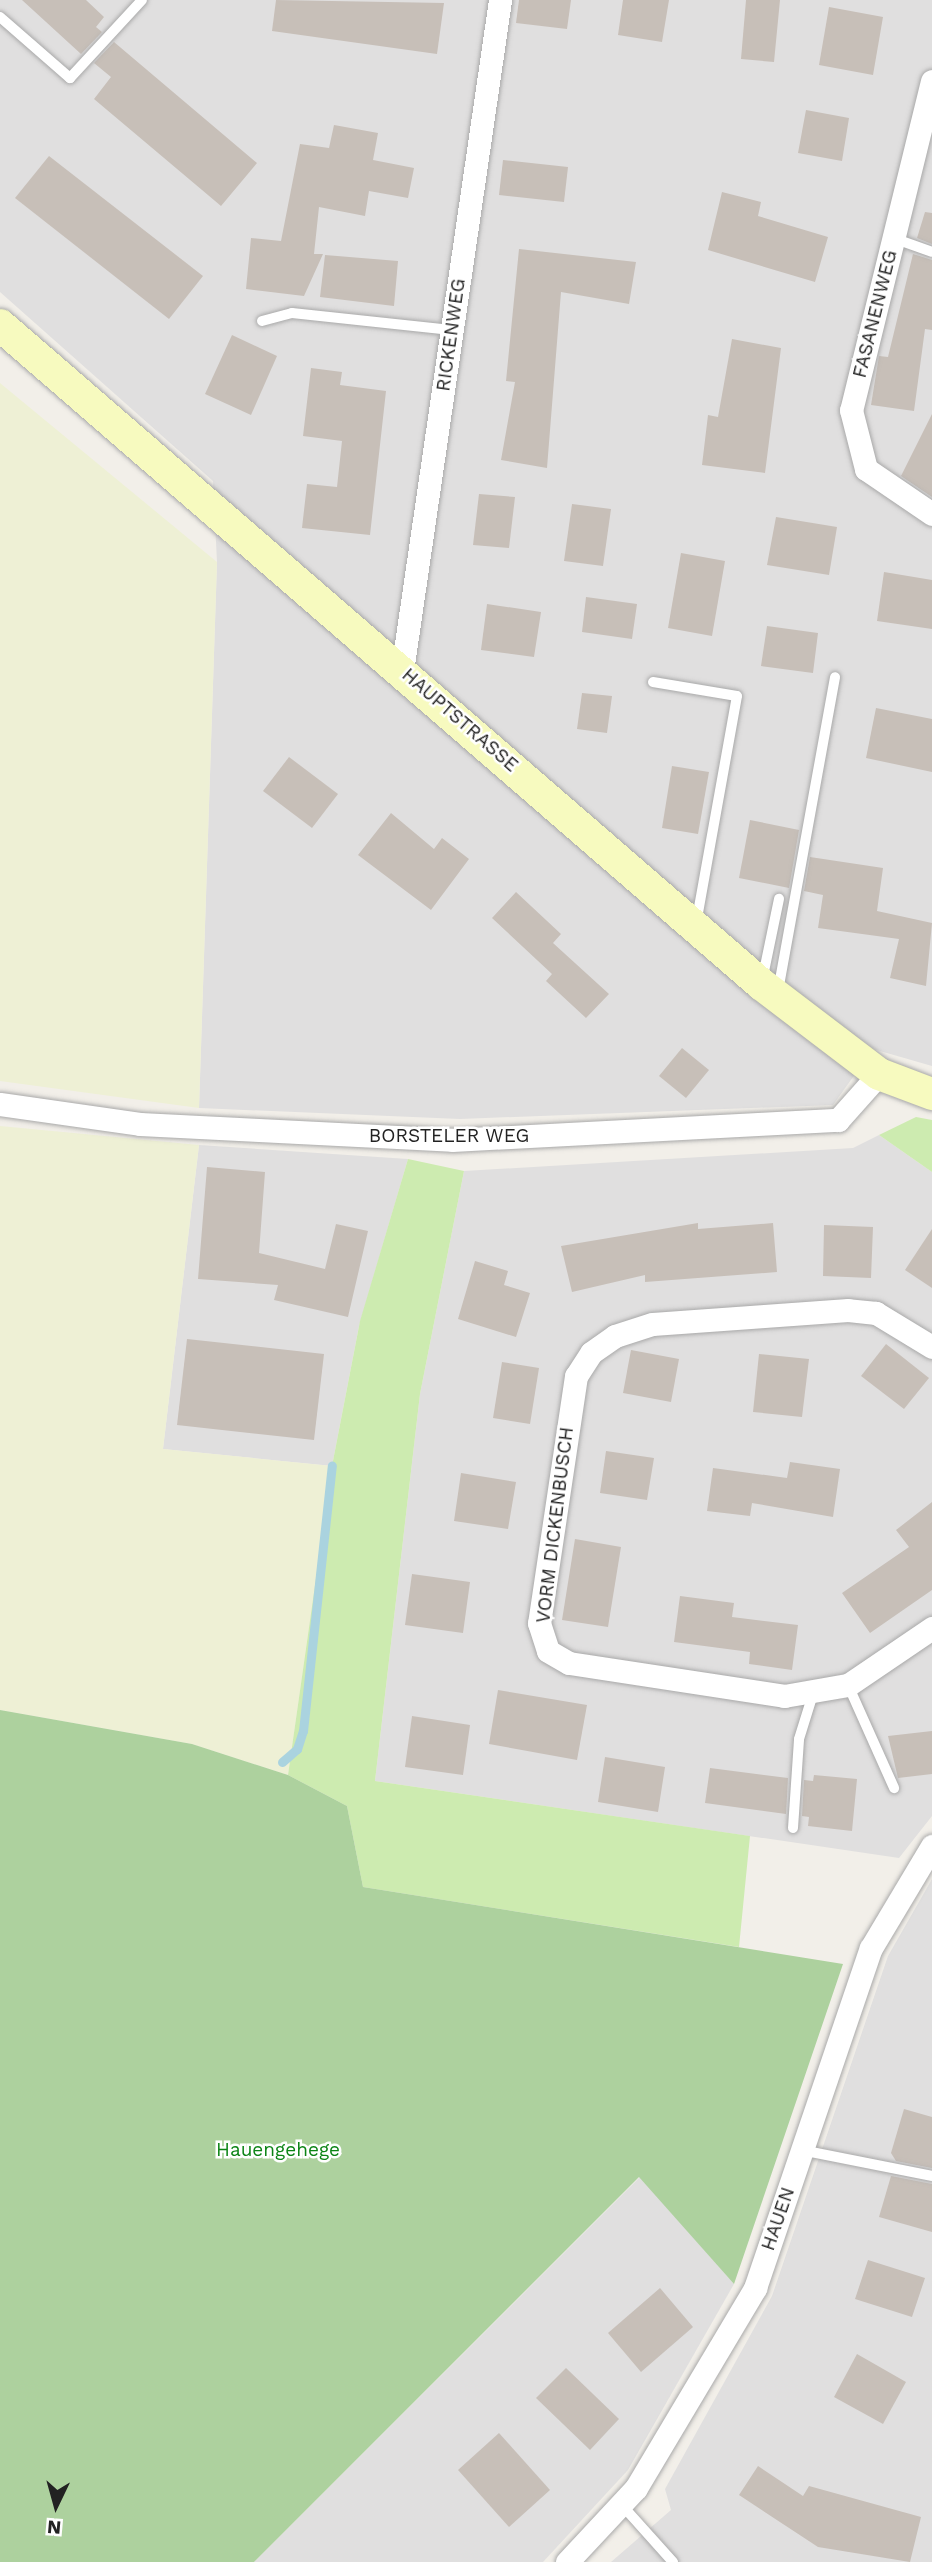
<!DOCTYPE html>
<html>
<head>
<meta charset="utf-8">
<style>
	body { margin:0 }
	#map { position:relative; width:932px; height:2562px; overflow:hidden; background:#f2efe9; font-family:"Work Sans",sans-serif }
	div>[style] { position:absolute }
	.residential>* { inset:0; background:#e0dfdf }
	.farmland>* { inset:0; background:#eef0d5 }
	.grass>* { inset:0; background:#cdebb0 }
	.forest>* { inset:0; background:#add19e }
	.stream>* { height:9px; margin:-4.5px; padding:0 4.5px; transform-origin:4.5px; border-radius:4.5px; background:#aad3df }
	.building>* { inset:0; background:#c7bfb8 }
	.roads { filter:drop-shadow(0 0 2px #a9a9a9) drop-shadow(0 0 2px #a9a9a9) }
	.lane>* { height:10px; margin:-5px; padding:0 5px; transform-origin:5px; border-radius:5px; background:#fff }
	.street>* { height:23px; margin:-11.5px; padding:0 11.5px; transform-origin:11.5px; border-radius:11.5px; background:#fff }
	.secondary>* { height:32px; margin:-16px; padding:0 16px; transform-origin:16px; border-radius:16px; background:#f7fabf }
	span { translate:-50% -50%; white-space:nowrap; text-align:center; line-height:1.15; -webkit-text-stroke:5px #fff; paint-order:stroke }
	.street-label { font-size:19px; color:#222 }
	.park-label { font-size:19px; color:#0c8416 }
	.north { position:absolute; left:21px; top:2471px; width:70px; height:70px; -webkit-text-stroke:5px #fff; paint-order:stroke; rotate:185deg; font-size:19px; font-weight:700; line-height:28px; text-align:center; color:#222 }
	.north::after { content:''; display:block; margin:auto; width:24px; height:32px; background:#222; clip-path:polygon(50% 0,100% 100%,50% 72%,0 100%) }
</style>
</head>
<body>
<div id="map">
	<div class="residential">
		<div style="clip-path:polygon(0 0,932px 0,932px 1066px,873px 1049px,833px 1105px,460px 1119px,199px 1108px,217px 562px,213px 481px,0 292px)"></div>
		<div style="clip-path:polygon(879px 1135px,932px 1172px,932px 1816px,899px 1858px,375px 1781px,420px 1394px,464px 1171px,853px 1148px)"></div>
		<div style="clip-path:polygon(199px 1145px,408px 1159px,359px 1326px,332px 1466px,163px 1449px)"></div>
		<div style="clip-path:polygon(932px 1879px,932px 2562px,611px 2562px,671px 2510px,665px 2489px,772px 2296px,888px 1956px)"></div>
		<div style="clip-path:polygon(640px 2177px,734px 2284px,628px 2470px,543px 2562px,254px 2562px)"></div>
	</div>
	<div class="farmland">
		<div style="clip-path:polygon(0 383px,217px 562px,199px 1108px,0 1081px)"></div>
		<div style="clip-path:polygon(0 1126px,199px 1145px,163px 1449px,332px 1466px,288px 1775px,192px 1744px,0 1710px)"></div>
	</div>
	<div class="grass">
		<div style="clip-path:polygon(916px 1117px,932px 1120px,932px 1172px,879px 1135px)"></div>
		<div style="clip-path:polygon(408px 1159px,464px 1171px,420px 1394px,375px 1781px,750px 1836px,739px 1947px,363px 1887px,347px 1806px,288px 1775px,332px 1466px,360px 1321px)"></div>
	</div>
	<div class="forest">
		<div style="clip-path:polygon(0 1710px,192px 1744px,288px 1775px,347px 1806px,363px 1887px,843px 1964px,734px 2284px,639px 2177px,254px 2562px,0 2562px)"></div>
	</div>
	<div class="stream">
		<div style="left:282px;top:1762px;width:20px;rotate:-41deg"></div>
		<div style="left:297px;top:1749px;width:19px;rotate:-72deg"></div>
		<div style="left:303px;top:1731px;width:267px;rotate:-83.8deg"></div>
	</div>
	<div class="building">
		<div style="clip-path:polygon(22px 0,86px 0,104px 17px,96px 27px,102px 32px,81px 54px)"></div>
		<div style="clip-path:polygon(276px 0,444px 3px,437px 54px,272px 31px)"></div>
		<div style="clip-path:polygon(519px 0,571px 0,567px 29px,516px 23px)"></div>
		<div style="clip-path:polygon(623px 0,669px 0,662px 42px,618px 35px)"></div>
		<div style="clip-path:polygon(746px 0,780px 0,774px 62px,741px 59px)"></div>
		<div style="clip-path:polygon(829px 7px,883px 17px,873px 75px,819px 65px)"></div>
		<div style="clip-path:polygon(114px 42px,257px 163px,221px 206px,94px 99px,111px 77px,94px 63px)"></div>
		<div style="clip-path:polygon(806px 110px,849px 118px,842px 161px,798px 153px)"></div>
		<div style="clip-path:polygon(334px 125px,378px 133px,373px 160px,414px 168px,408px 198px,369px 191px,365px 216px,319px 207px,314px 254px,323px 254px,304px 296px,246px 289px,251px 238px,281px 241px,300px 144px,329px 148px)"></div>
		<div style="clip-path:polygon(49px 156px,203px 276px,169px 319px,15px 198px)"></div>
		<div style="clip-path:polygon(503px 160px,568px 167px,564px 202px,499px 195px)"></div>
		<div style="clip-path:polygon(722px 192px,761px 202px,758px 216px,828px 237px,815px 282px,708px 250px)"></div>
		<div style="clip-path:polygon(925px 212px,932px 213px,932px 244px,917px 238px)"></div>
		<div style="clip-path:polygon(519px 249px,636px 262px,629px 304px,561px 292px,547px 468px,501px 460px,515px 382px,506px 381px)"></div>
		<div style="clip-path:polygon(913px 254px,932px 260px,932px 330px,925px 329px,914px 411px,871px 405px,879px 356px,888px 357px)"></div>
		<div style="clip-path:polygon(325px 255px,398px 261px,394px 306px,320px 297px)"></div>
		<div style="clip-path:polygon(232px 335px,277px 356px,251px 415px,205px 394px)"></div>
		<div style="clip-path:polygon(732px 339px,781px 348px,765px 473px,702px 465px,708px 415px,718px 417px)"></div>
		<div style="clip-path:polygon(311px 368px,342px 372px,340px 385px,386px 391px,370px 535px,302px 528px,307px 484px,337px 487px,342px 441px,303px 436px)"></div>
		<div style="clip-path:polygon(932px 414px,932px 497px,901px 476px)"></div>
		<div style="clip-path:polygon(479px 494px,515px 497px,509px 548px,473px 545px)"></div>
		<div style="clip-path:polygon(572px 504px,611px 509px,603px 566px,564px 561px)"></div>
		<div style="clip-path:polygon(776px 517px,837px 527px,829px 575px,767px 565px)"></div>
		<div style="clip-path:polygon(681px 553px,725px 561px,712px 636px,668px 628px)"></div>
		<div style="clip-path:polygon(884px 572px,932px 580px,932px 629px,877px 621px)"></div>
		<div style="clip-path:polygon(586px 597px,637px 604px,632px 639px,582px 632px)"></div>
		<div style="clip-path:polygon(487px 604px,541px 612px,534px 657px,481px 650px)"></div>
		<div style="clip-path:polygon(767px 626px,818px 633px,813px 673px,761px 666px)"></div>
		<div style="clip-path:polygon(582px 693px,612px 696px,607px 733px,577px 729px)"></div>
		<div style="clip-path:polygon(876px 708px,932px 719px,932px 772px,866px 758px)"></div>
		<div style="clip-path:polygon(289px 757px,338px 794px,312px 828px,263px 791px)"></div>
		<div style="clip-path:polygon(672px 766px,709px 772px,698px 834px,662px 828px)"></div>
		<div style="clip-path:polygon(391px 813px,434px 849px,442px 838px,469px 859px,431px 910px,358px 855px)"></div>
		<div style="clip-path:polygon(750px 820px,799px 830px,789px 888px,739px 878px)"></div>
		<div style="clip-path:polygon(810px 857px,883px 868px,877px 911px,932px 923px,926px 986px,890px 978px,899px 939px,818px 928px,823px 895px,804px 891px)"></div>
		<div style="clip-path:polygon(516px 892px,561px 934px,553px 943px,609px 994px,586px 1018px,546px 981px,552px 974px,492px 918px)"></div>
		<div style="clip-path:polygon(682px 1048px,709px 1070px,686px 1098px,659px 1076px)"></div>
		<div style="clip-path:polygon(207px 1167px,265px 1172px,259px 1253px,325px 1269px,336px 1224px,368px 1231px,348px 1317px,274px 1300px,278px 1285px,198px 1279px)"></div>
		<div style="clip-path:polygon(698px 1223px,698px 1229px,773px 1223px,777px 1272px,645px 1282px,645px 1275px,572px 1292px,561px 1246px)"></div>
		<div style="clip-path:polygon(824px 1225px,873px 1227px,871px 1278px,823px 1276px)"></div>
		<div style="clip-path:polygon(932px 1229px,932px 1288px,905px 1270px)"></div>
		<div style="clip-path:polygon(475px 1261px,508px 1271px,504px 1285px,530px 1293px,516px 1337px,458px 1319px)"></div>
		<div style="clip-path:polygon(187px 1339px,324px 1354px,314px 1440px,177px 1425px)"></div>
		<div style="clip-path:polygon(886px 1344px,929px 1378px,904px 1409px,861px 1376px)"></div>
		<div style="clip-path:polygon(631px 1350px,679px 1359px,671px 1402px,623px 1393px)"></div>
		<div style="clip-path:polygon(759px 1354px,809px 1359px,802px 1417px,753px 1412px)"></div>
		<div style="clip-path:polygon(502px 1362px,539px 1368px,530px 1424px,493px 1418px)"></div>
		<div style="clip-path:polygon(606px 1451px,654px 1458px,647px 1500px,600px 1493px)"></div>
		<div style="clip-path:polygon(790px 1462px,840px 1469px,833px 1517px,752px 1503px,750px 1516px,707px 1511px,713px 1468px,787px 1478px)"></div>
		<div style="clip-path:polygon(461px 1473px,516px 1482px,508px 1529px,454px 1521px)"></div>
		<div style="clip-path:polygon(932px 1502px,932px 1590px,870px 1633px,842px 1593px,909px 1547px,896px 1530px)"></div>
		<div style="clip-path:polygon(575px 1539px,621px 1547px,608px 1627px,562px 1620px)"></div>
		<div style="clip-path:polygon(412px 1574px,470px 1582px,463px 1633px,405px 1625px)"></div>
		<div style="clip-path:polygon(680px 1596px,734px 1603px,732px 1617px,798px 1625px,792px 1670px,749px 1664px,750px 1652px,674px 1642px)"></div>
		<div style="clip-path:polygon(498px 1690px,587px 1705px,577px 1760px,489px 1744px)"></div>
		<div style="clip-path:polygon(412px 1716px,470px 1725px,463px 1775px,405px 1767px)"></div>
		<div style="clip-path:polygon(932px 1731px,932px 1774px,898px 1778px,888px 1736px)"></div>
		<div style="clip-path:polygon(605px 1757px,665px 1767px,658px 1812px,598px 1802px)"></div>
		<div style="clip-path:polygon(710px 1768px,788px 1778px,786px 1814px,705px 1803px)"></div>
		<div style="clip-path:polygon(814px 1775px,857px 1779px,852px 1831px,808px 1826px,809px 1817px,802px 1816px,804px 1780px,813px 1781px)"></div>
		<div style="clip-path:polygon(904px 2109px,932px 2117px,932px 2168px,896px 2161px,891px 2153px)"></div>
		<div style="clip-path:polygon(891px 2176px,932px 2184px,932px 2232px,879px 2217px)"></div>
		<div style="clip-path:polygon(868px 2260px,925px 2278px,912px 2317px,855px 2299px)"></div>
		<div style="clip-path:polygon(660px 2288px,693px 2327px,641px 2372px,608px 2333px)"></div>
		<div style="clip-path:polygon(857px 2354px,906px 2382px,883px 2424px,834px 2397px)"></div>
		<div style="clip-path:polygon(566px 2368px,619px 2419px,590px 2450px,536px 2398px)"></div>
		<div style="clip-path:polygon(499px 2433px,550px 2490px,509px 2527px,458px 2470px)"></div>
		<div style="clip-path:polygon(758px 2466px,803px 2496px,809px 2486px,921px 2517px,910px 2562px,818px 2547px,739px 2495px)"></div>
	</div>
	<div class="roads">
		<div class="lane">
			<div style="left:0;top:17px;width:93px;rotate:41.1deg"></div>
			<div style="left:70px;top:78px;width:106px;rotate:-47.3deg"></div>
			<div style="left:893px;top:238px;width:41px;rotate:19.7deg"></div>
			<div style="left:262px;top:321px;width:31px;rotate:-15deg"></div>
			<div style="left:292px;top:313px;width:160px;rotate:6.1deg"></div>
			<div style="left:653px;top:682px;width:85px;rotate:9.5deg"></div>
			<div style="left:737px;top:696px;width:232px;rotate:100.2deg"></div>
			<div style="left:762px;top:981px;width:84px;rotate:-78.3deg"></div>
			<div style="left:778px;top:991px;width:319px;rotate:-79.7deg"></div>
			<div style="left:848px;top:1685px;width:113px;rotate:65.9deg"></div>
			<div style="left:793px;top:1828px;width:89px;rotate:-86.1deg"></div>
			<div style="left:799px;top:1739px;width:47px;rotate:-72.7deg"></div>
			<div style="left:801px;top:2150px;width:134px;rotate:11.2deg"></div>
			<div style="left:621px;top:2504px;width:78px;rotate:48.1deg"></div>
		</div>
		<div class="street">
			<div style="left:932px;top:81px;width:339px;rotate:103.8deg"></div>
			<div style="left:851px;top:410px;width:61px;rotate:75.7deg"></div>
			<div style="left:866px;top:469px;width:80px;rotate:34.3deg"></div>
			<div style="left:402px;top:671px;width:678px;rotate:-81.69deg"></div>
			<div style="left:0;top:1104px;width:141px;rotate:8.1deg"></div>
			<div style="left:140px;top:1124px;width:312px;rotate:2.9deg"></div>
			<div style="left:452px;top:1140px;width:387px;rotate:-3deg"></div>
			<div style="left:838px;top:1120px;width:62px;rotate:-48.3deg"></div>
			<div style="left:932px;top:1347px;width:66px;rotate:-148.7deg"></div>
			<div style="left:876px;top:1313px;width:28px;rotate:-174deg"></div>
			<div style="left:848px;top:1310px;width:196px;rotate:175.9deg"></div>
			<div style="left:652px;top:1324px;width:39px;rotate:162deg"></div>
			<div style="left:615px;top:1336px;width:29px;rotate:145deg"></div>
			<div style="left:591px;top:1353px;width:27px;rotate:123deg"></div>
			<div style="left:576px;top:1376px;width:250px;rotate:98.5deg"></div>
			<div style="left:539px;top:1623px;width:29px;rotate:72deg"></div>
			<div style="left:548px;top:1651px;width:24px;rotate:30deg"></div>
			<div style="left:569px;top:1663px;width:218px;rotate:8.7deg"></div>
			<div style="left:784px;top:1696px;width:65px;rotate:-9.8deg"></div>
			<div style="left:848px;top:1685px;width:102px;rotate:-34.2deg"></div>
			<div style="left:567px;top:2562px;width:101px;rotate:-47deg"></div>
			<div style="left:636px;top:2488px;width:233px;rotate:-59.2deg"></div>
			<div style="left:755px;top:2288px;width:359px;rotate:-71.2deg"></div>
			<div style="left:871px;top:1948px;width:119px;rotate:-59.1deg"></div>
		</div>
		<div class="secondary">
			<div style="left:0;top:325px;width:1007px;rotate:40.89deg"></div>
			<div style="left:761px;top:984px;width:148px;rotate:37.3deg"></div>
			<div style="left:879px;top:1074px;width:57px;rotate:20.7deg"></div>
		</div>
	</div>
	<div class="street-label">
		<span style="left:875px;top:314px;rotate:-76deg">FASANENWEG</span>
		<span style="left:451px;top:335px;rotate:-82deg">RICKENWEG</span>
		<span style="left:460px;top:720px;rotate:41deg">HAUPTSTRASSE</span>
		<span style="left:449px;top:1136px">BORSTELER WEG</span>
		<span style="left:555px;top:1525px;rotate:-83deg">VORM DICKENBUSCH</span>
		<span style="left:778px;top:2219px;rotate:-71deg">HAUEN</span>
	</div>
	<div class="park-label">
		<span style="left:278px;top:2150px">Hauengehege</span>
	</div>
	<div class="north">N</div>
</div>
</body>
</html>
